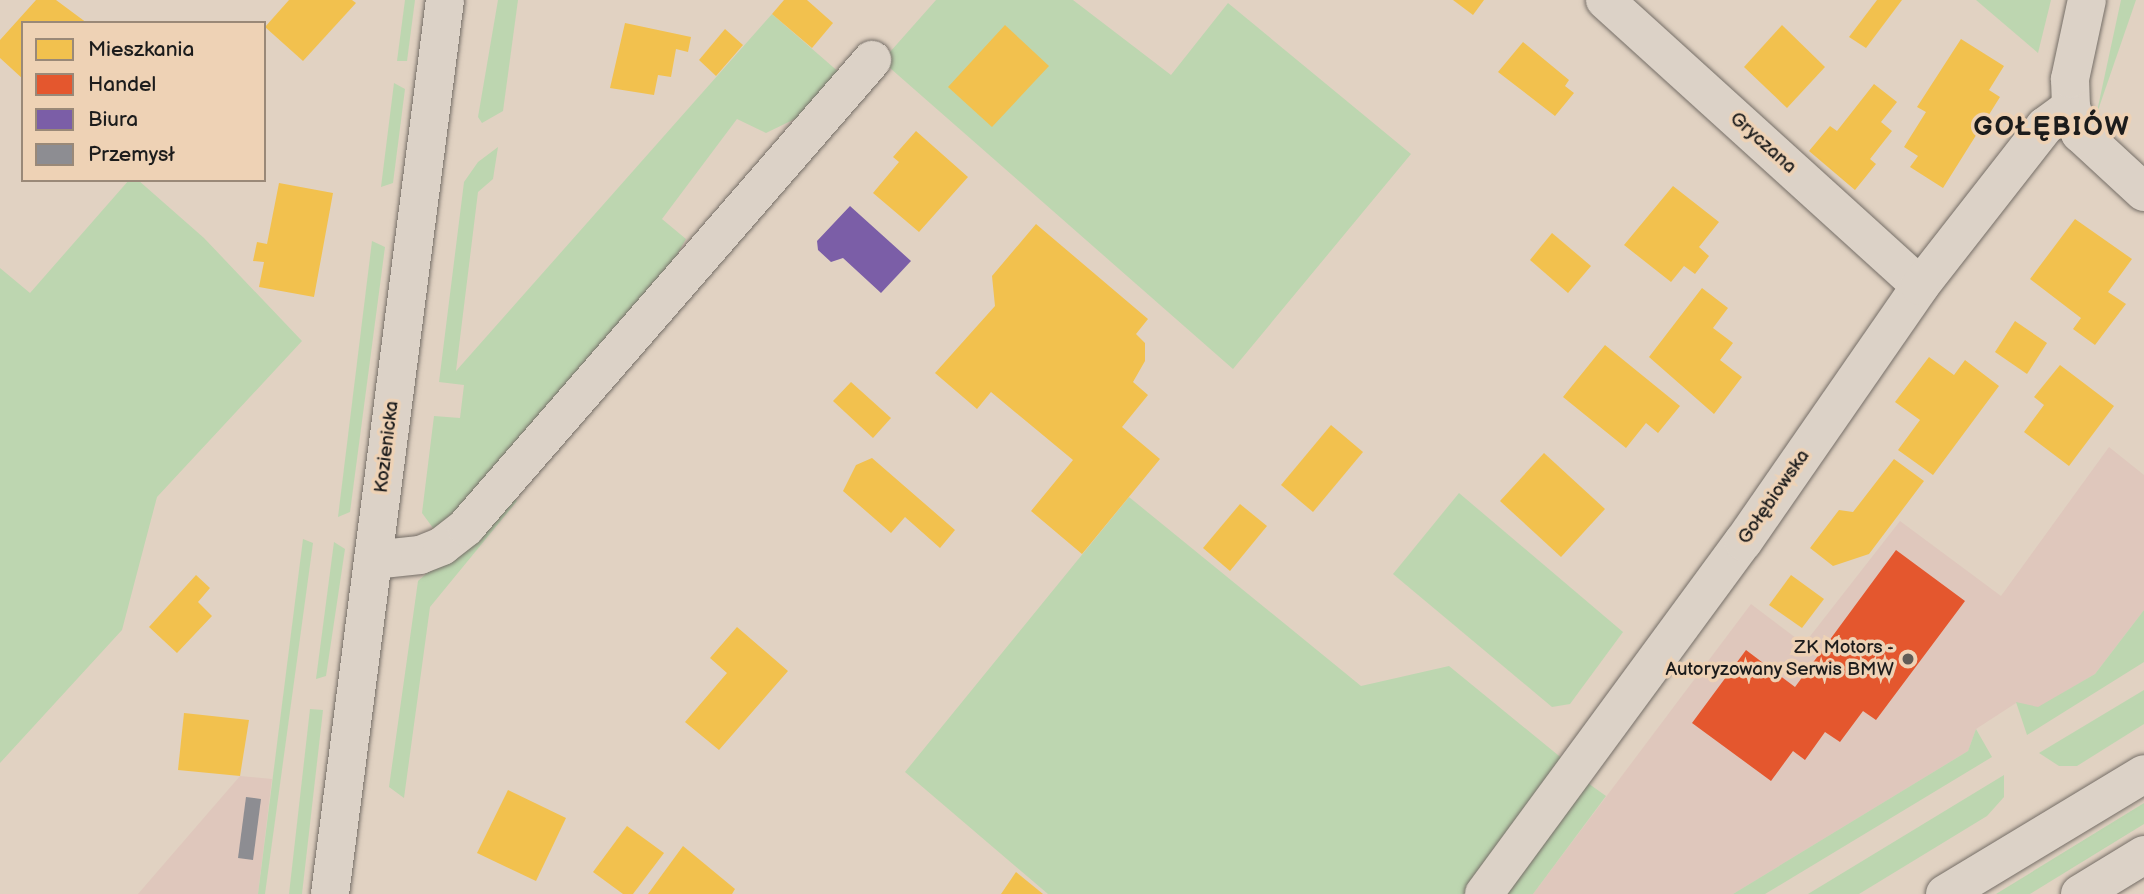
<!DOCTYPE html>
<html>
<head>
<meta charset="utf-8">
<style>
	body { margin:0 }
	#map { position:relative; width:2144px; height:894px; overflow:hidden; background:#e1d2c2; font-family:"Balsamiq Sans",sans-serif }
	div>[style] { position:absolute }
	.built>* { inset:0; background:#dfc7bc }
	.green>* { inset:0; background:#bdd6b0 }
	.homes>* { inset:0; background:#f2c14e }
	.shops>* { inset:0; background:#e4572e }
	.offices>* { inset:0; background:#7b5ea7 }
	.industry>* { inset:0; background:#8d8d92 }
	.roads { filter:drop-shadow(0 0 2px #756e67) drop-shadow(0 0 2px #756e67) }
	.street>* { height:38px; margin:-19px; padding:0 19px; transform-origin:19px; border-radius:19px; background:#dcd2c7 }
	.secondary>* { height:38px; margin:-19px; padding:0 19px; transform-origin:19px; border-radius:19px; background:#dcd2c7 }
	.primary>* { height:38px; margin:-19px; padding:0 19px; transform-origin:19px; border-radius:19px; background:#dcd2c7 }
	.dots>* { width:19px; height:19px; translate:-50% -50%; box-sizing:border-box; border:4px solid #eed2b5; border-radius:50% }
	span { translate:-50% -50%; white-space:nowrap; text-align:center; line-height:1.15; -webkit-text-stroke:7px #eed2b5; paint-order:stroke }
	.street-label { font-size:19px; color:#1c1c1c }
	.poi-label { font-size:19px; color:#1c1c1c }
	.right { translate:-100% -50%; text-align:right }
	.district-label { font-size:26px; color:#1c1c1c; font-weight:700; letter-spacing:2px }
	.legend { position:absolute; left:21px; top:21px; width:245px; height:161px; box-sizing:border-box; background:#eed2b5; border:2px solid #9a8978; margin:0; padding:9px 12px; list-style:none; font-size:21px; color:#1c1c1c }
	.legend li { display:flex; align-items:center; gap:14px; height:35px }
	.legend b { width:35px; border:2px solid #9a8978 }
</style>
</head>
<body>
<div id="map">
	<div class="built">
		<div style="clip-path:polygon(2109px 447px,2144px 475px,2144px 610px,2095px 674px,2038px 708px,2016px 703px,1976px 729px,1968px 751px,1733px 894px,1533px 894px,1751px 604px,1804px 644px,1900px 521px,2001px 596px)"></div>
		<div style="clip-path:polygon(240px 776px,272px 779px,258px 894px,138px 894px)"></div>
	</div>
	<div class="green">
		<div style="clip-path:polygon(405px 0,415px 0,407px 61px,397px 61px)"></div>
		<div style="clip-path:polygon(498px 0,518px 0,503px 111px,482px 123px,478px 117px)"></div>
		<div style="clip-path:polygon(936px 0,1073px 0,1171px 75px,1228px 3px,1411px 154px,1233px 369px,882px 61px)"></div>
		<div style="clip-path:polygon(1976px 0,2051px 0,2038px 53px)"></div>
		<div style="clip-path:polygon(2121px 0,2136px 0,2096px 116px)"></div>
		<div style="clip-path:polygon(772px 14px,841px 74px,801px 116px,766px 133px,737px 119px,662px 219px,686px 239px,666px 274px,446px 530px,433px 528px,422px 513px,434px 416px,460px 418px,464px 385px,439px 382px,464px 182px,478px 162px,498px 147px,493px 179px,478px 192px,456px 371px)"></div>
		<div style="clip-path:polygon(394px 83px,405px 89px,393px 183px,381px 187px)"></div>
		<div style="clip-path:polygon(129px 180px,138px 180px,204px 238px,302px 341px,157px 497px,122px 630px,0 763px,0 268px,30px 293px)"></div>
		<div style="clip-path:polygon(372px 241px,385px 247px,350px 512px,338px 517px)"></div>
		<div style="clip-path:polygon(1459px 493px,1623px 632px,1570px 704px,1552px 707px,1393px 574px)"></div>
		<div style="clip-path:polygon(513px 497px,517px 501px,430px 607px,404px 798px,389px 787px,418px 581px)"></div>
		<div style="clip-path:polygon(1129px 497px,1361px 686px,1449px 666px,1564px 760px,1465px 894px,1048px 894px,905px 772px)"></div>
		<div style="clip-path:polygon(303px 539px,313px 543px,265px 894px,258px 894px)"></div>
		<div style="clip-path:polygon(334px 542px,345px 549px,326px 676px,316px 679px)"></div>
		<div style="clip-path:polygon(2144px 610px,2144px 662px,2027px 735px,2016px 702px,2038px 707px,2095px 674px)"></div>
		<div style="clip-path:polygon(2144px 690px,2144px 724px,2077px 766px,2059px 766px,2039px 753px)"></div>
		<div style="clip-path:polygon(310px 709px,323px 710px,302px 894px,289px 894px)"></div>
		<div style="clip-path:polygon(1976px 729px,1992px 757px,1765px 894px,1733px 894px,1968px 751px)"></div>
		<div style="clip-path:polygon(2004px 775px,2004px 797px,1987px 816px,1859px 894px,1808px 894px)"></div>
		<div style="clip-path:polygon(1585px 781px,1606px 796px,1533px 894px,1501px 894px)"></div>
		<div style="clip-path:polygon(2144px 803px,2144px 824px,2030px 894px,1996px 894px)"></div>
	</div>
	<div class="homes">
		<div style="clip-path:polygon(36px 0,56px 0,87px 23px,23px 23px,23px 79px,0 58px,0 40px)"></div>
		<div style="clip-path:polygon(289px 0,352px 0,356px 3px,303px 61px,265px 27px)"></div>
		<div style="clip-path:polygon(784px 0,807px 0,833px 23px,812px 48px,772px 14px)"></div>
		<div style="clip-path:polygon(1453px 0,1484px 0,1473px 15px)"></div>
		<div style="clip-path:polygon(1877px 0,1902px 0,1866px 48px,1849px 37px)"></div>
		<div style="clip-path:polygon(625px 23px,691px 37px,688px 52px,676px 49px,671px 77px,658px 75px,654px 95px,610px 88px)"></div>
		<div style="clip-path:polygon(1005px 25px,1049px 66px,992px 127px,948px 87px)"></div>
		<div style="clip-path:polygon(1782px 25px,1825px 67px,1787px 108px,1744px 67px)"></div>
		<div style="clip-path:polygon(725px 29px,743px 45px,716px 76px,699px 60px)"></div>
		<div style="clip-path:polygon(1961px 39px,2004px 66px,1989px 90px,2000px 97px,1943px 188px,1910px 167px,1918px 156px,1904px 147px,1926px 112px,1917px 107px)"></div>
		<div style="clip-path:polygon(1523px 42px,1569px 80px,1565px 86px,1574px 93px,1555px 116px,1498px 72px)"></div>
		<div style="clip-path:polygon(1874px 84px,1897px 102px,1881px 122px,1892px 131px,1870px 159px,1876px 164px,1855px 190px,1809px 151px,1830px 126px,1837px 131px)"></div>
		<div style="clip-path:polygon(916px 131px,968px 177px,919px 232px,873px 193px,899px 162px,893px 157px)"></div>
		<div style="clip-path:polygon(279px 183px,333px 193px,314px 297px,259px 287px,264px 262px,253px 261px,257px 242px,267px 244px)"></div>
		<div style="clip-path:polygon(1673px 186px,1719px 222px,1699px 247px,1709px 256px,1695px 274px,1684px 266px,1671px 282px,1624px 245px)"></div>
		<div style="clip-path:polygon(2075px 219px,2132px 259px,2108px 292px,2126px 304px,2095px 345px,2073px 329px,2081px 318px,2030px 279px)"></div>
		<div style="clip-path:polygon(1036px 224px,1148px 319px,1136px 334px,1145px 343px,1145px 361px,1133px 382px,1148px 395px,1122px 427px,1160px 459px,1082px 554px,1031px 511px,1073px 460px,991px 392px,977px 409px,935px 373px,995px 306px,992px 276px)"></div>
		<div style="clip-path:polygon(1552px 233px,1591px 266px,1568px 293px,1530px 260px)"></div>
		<div style="clip-path:polygon(1702px 288px,1728px 308px,1713px 328px,1733px 343px,1720px 360px,1742px 377px,1714px 414px,1649px 357px)"></div>
		<div style="clip-path:polygon(2015px 321px,2047px 343px,2027px 374px,1995px 352px)"></div>
		<div style="clip-path:polygon(1605px 345px,1680px 406px,1658px 433px,1646px 423px,1626px 448px,1563px 397px)"></div>
		<div style="clip-path:polygon(1929px 357px,1954px 375px,1965px 360px,1999px 386px,1933px 475px,1898px 450px,1920px 420px,1895px 402px)"></div>
		<div style="clip-path:polygon(2060px 365px,2114px 406px,2069px 466px,2024px 432px,2044px 405px,2034px 397px)"></div>
		<div style="clip-path:polygon(851px 382px,891px 418px,873px 438px,833px 401px)"></div>
		<div style="clip-path:polygon(1331px 425px,1363px 452px,1313px 512px,1281px 485px)"></div>
		<div style="clip-path:polygon(1544px 453px,1605px 509px,1561px 557px,1500px 501px)"></div>
		<div style="clip-path:polygon(872px 458px,955px 530px,940px 548px,905px 517px,891px 533px,843px 491px,856px 465px)"></div>
		<div style="clip-path:polygon(1894px 459px,1924px 481px,1869px 554px,1833px 566px,1810px 548px,1839px 510px,1853px 512px)"></div>
		<div style="clip-path:polygon(1240px 504px,1267px 526px,1230px 571px,1203px 548px)"></div>
		<div style="clip-path:polygon(196px 575px,210px 588px,198px 602px,212px 616px,177px 653px,149px 627px)"></div>
		<div style="clip-path:polygon(1791px 575px,1824px 599px,1802px 628px,1769px 605px)"></div>
		<div style="clip-path:polygon(737px 627px,788px 671px,719px 750px,685px 722px,727px 673px,710px 658px)"></div>
		<div style="clip-path:polygon(184px 713px,249px 720px,240px 776px,178px 770px)"></div>
		<div style="clip-path:polygon(508px 790px,566px 818px,536px 881px,477px 853px)"></div>
		<div style="clip-path:polygon(627px 826px,664px 853px,633px 894px,623px 894px,593px 872px)"></div>
		<div style="clip-path:polygon(683px 846px,735px 889px,732px 894px,648px 894px)"></div>
		<div style="clip-path:polygon(1016px 872px,1043px 894px,1001px 894px)"></div>
	</div>
	<div class="shops">
		<div style="clip-path:polygon(1896px 550px,1965px 601px,1876px 720px,1863px 711px,1840px 742px,1825px 732px,1805px 760px,1793px 751px,1771px 781px,1692px 723px,1746px 650px,1795px 687px)"></div>
	</div>
	<div class="offices">
		<div style="clip-path:polygon(850px 206px,911px 261px,881px 293px,843px 258px,831px 262px,818px 250px,817px 241px)"></div>
	</div>
	<div class="industry">
		<div style="clip-path:polygon(246px 797px,261px 799px,253px 860px,238px 858px)"></div>
	</div>
	<div class="roads">
		<div class="street">
			<div style="left:1605px;top:0;width:425px;rotate:42.2deg"></div>
			<div style="left:2071px;top:107px;width:28px;rotate:71deg"></div>
			<div style="left:2080px;top:133px;width:87px;rotate:42.7deg"></div>
			<div style="left:373px;top:560px;width:47px;rotate:-6.1deg"></div>
			<div style="left:420px;top:555px;width:24px;rotate:-22deg"></div>
			<div style="left:442px;top:546px;width:31px;rotate:-38deg"></div>
			<div style="left:466px;top:527px;width:619px;rotate:-49deg"></div>
			<div style="left:1484px;top:894px;width:437px;rotate:-53.7deg"></div>
			<div style="left:1743px;top:542px;width:311px;rotate:-55.3deg"></div>
			<div style="left:1920px;top:286px;width:203px;rotate:-52deg"></div>
			<div style="left:2045px;top:126px;width:32px;rotate:-36deg"></div>
			<div style="left:2071px;top:107px;width:28px;rotate:-92deg"></div>
			<div style="left:2070px;top:79px;width:81px;rotate:-77.9deg"></div>
		</div>
		<div class="secondary">
			<div style="left:330px;top:894px;width:901px;rotate:-82.67deg"></div>
		</div>
		<div class="primary">
			<div style="left:1945px;top:894px;width:232px;rotate:-31.1deg"></div>
			<div style="left:2080px;top:894px;width:75px;rotate:-31.4deg"></div>
		</div>
	</div>
	<div class="dots">
		<div style="left:1908px;top:659px;background:#615c56"></div>
	</div>
	<div class="street-label">
		<span style="left:1763px;top:143px;rotate:42deg">Gryczana</span>
		<span style="left:387px;top:447px;rotate:-83deg">Kozienicka</span>
		<span style="left:1774px;top:497px;rotate:-55deg">Gołębiowska</span>
	</div>
	<div class="poi-label">
		<span class="right" style="left:1894px;top:659px">ZK Motors -<br>Autoryzowany Serwis BMW</span>
	</div>
	<div class="district-label">
		<span style="left:2052px;top:128px">GOŁĘBIÓW</span>
	</div>
	<ul class="legend">
	<li><b style="height:19px;background:#f2c14e"></b>Mieszkania</li>
	<li><b style="height:19px;background:#e4572e"></b>Handel</li>
	<li><b style="height:19px;background:#7b5ea7"></b>Biura</li>
	<li><b style="height:19px;background:#8d8d92"></b>Przemysł</li>
	</ul>
</div>
</body>
</html>
